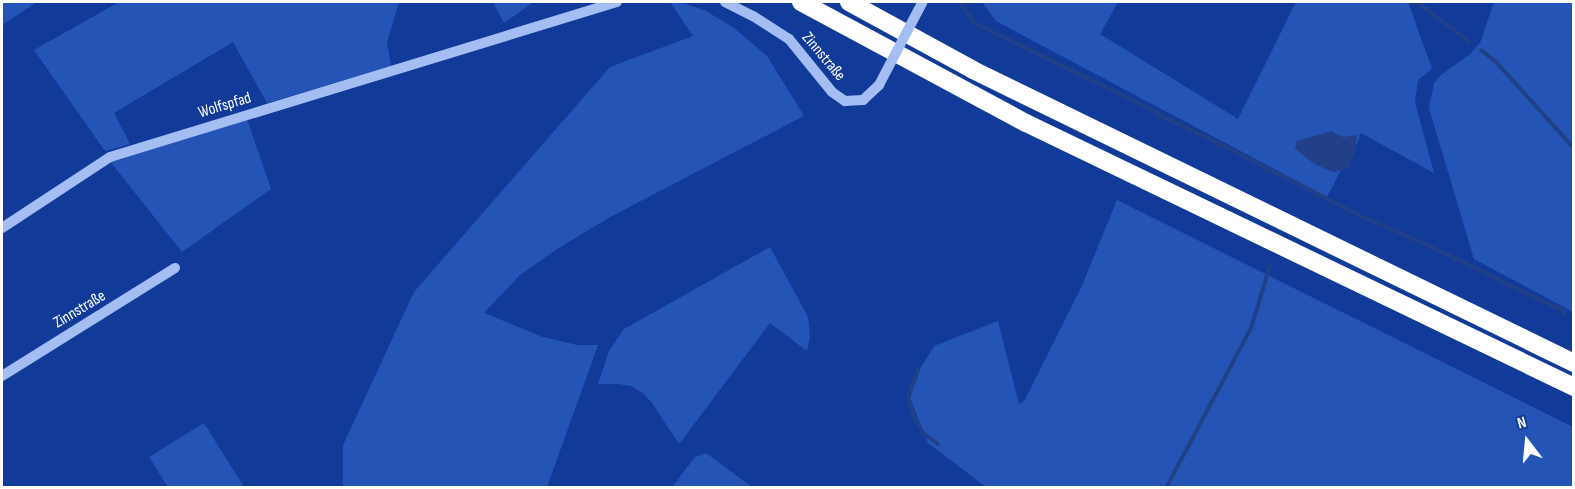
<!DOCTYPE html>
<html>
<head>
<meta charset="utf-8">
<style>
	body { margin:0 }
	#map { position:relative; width:1575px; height:489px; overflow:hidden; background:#123b99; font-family:"Sofia Sans Condensed",sans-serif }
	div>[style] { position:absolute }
	.green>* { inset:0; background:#2554b7 }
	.water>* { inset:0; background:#224088 }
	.stream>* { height:4px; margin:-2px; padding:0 2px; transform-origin:2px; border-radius:2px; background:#224088 }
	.minor>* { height:10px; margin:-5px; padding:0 5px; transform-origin:5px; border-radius:5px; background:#a4bef4 }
	.highway>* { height:18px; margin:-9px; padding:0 9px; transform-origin:9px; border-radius:9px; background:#fff }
	.minor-bridge>* { height:10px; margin:-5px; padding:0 5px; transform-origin:5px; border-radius:5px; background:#a4bef4 }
	span { translate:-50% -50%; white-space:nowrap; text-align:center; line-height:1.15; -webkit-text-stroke:5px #123b99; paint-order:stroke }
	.street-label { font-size:16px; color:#fff }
	.frame { position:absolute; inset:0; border:3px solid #fff; pointer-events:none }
	.north { position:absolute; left:1497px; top:411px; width:60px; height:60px; -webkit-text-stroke:4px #123b99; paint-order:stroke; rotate:344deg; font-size:16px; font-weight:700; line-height:24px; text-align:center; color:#fff }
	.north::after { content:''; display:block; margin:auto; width:21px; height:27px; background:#fff; clip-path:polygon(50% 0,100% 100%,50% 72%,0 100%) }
</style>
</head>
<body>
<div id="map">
	<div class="green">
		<div style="clip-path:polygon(2px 2px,37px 2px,2px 25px)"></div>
		<div style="clip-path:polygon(119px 2px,399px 2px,387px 42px,391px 66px,267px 103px,233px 42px,114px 113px,130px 144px,105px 151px,34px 50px)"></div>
		<div style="clip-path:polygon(493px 2px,534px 2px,504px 23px)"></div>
		<div style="clip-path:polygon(670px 2px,681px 2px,706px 11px,734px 28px,767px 56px,804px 116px,612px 216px,557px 249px,520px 275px,484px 313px,543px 337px,577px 345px,598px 345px,547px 487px,343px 487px,343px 445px,414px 292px,610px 67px,693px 36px)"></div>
		<div style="clip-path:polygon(982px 2px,1118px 2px,1100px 34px,1238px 119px,1296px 2px,1408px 2px,1432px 69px,1418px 80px,1415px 102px,1434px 173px,1361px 133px,1347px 169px,1341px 170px,1327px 197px,996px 21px)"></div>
		<div style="clip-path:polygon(1494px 2px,1573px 2px,1573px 312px,1474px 259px,1429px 108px,1434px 83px,1441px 75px,1470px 54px,1480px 43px)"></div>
		<div style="clip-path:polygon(247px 119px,271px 189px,182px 252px,109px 160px)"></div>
		<div style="clip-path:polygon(1117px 200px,1573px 427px,1573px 487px,986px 487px,928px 443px,910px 398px,920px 369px,934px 346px,998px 321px,1019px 404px,1025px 400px,1081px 288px)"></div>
		<div style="clip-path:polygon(770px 247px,808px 317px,810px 337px,807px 351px,770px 323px,679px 444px,652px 403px,643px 393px,631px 386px,618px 384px,598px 384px,609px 351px,624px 329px)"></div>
		<div style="clip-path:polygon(204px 423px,244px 487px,168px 487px,149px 457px)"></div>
		<div style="clip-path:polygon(706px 453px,752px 487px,672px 487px,695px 457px)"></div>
	</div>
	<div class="water">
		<div style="clip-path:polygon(1331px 131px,1343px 137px,1357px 135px,1355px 153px,1347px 169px,1333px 172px,1316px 165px,1295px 149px,1297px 141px)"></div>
	</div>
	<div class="stream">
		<div style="left:960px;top:2px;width:24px;rotate:57deg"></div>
		<div style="left:973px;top:22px;width:206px;rotate:26.2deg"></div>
		<div style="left:1158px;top:113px;width:4px;rotate:76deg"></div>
		<div style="left:1417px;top:2px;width:65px;rotate:36.9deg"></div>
		<div style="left:1481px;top:50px;width:18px;rotate:38deg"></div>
		<div style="left:1495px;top:61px;width:118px;rotate:47.8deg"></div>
		<div style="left:1159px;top:115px;width:65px;rotate:25.4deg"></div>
		<div style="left:1218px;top:143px;width:3px;rotate:108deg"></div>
		<div style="left:1218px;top:143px;width:56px;rotate:27.5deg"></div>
		<div style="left:1268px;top:169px;width:2px;rotate:90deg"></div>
		<div style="left:1268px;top:169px;width:56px;rotate:26.6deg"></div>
		<div style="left:1318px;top:194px;width:2px;rotate:117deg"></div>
		<div style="left:1318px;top:194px;width:51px;rotate:27.1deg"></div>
		<div style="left:1363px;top:217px;width:53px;rotate:23.2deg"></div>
		<div style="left:1412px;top:238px;width:2px;rotate:117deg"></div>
		<div style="left:1412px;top:238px;width:47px;rotate:24.9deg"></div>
		<div style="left:1455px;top:258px;width:3px;rotate:90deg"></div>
		<div style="left:1455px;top:258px;width:56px;rotate:26.6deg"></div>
		<div style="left:1505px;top:283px;width:2px;rotate:90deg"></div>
		<div style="left:1505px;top:283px;width:65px;rotate:25.4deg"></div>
		<div style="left:1564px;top:311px;width:3px;rotate:108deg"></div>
		<div style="left:918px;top:370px;width:28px;rotate:111deg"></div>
		<div style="left:908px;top:396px;width:16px;rotate:76deg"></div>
		<div style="left:912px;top:412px;width:22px;rotate:63deg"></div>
		<div style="left:922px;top:432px;width:20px;rotate:37deg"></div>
		<div style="left:1166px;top:488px;width:181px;rotate:-62deg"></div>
		<div style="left:1251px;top:328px;width:65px;rotate:-73deg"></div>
	</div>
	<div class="minor">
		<div style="left:725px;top:2px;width:31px;rotate:27deg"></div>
		<div style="left:753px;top:16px;width:43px;rotate:32.6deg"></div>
		<div style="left:789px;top:39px;width:68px;rotate:50.9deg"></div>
		<div style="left:832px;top:92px;width:16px;rotate:35deg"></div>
		<div style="left:845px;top:101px;width:18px;rotate:-3deg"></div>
		<div style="left:863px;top:100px;width:22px;rotate:-43deg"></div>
		<div style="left:2px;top:228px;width:129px;rotate:-33.3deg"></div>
		<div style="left:110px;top:157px;width:530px;rotate:-17deg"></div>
		<div style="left:2px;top:376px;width:204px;rotate:-32deg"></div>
	</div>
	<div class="highway">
		<div style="left:801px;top:2px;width:255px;rotate:28.3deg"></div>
		<div style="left:1026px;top:123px;width:608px;rotate:25.72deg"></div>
		<div style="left:849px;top:2px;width:141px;rotate:28.7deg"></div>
		<div style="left:973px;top:70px;width:669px;rotate:25.99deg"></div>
	</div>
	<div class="minor-bridge">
		<div style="left:879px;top:85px;width:93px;rotate:-62.3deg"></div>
	</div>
	<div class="street-label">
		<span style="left:823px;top:57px;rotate:50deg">Zinnstraße</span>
		<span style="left:225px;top:106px;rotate:-17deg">Wolfspfad</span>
		<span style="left:80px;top:310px;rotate:-31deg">Zinnstraße</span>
	</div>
	<div class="frame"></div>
	<div class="north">N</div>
</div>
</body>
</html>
